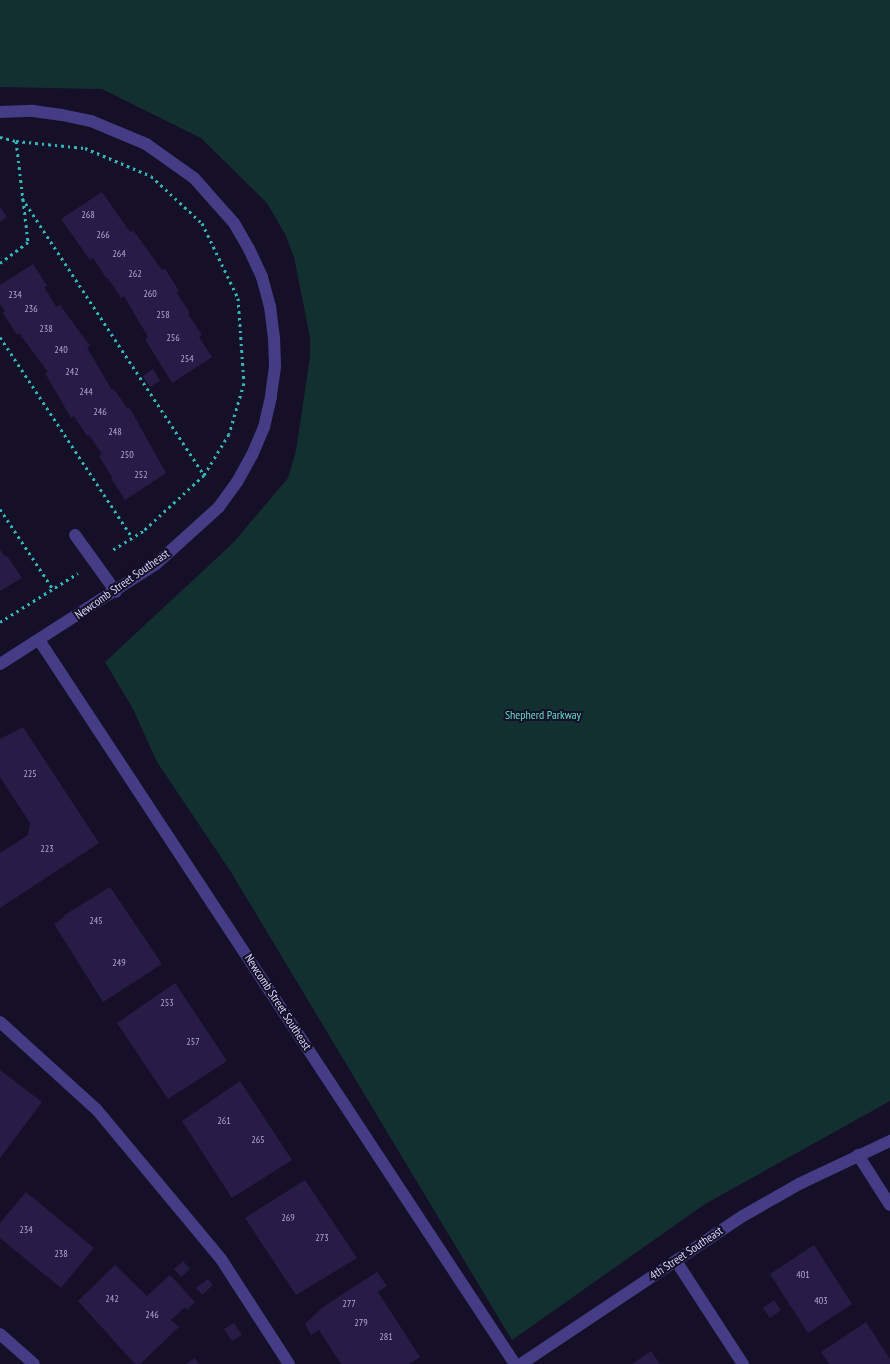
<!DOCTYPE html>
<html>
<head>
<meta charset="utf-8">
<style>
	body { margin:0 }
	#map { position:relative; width:890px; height:1364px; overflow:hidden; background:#151027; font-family:"PT Sans Narrow",sans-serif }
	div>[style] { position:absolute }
	.green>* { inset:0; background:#133031 }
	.building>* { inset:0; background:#281c47 }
	.path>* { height:3px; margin-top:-1.5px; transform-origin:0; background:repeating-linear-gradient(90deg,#32b6b7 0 2.5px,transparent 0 6.5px) }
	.service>* { height:12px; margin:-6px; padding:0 6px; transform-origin:6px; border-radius:6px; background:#443c85 }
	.minor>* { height:12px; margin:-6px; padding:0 6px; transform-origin:6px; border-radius:6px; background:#443c85 }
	span { translate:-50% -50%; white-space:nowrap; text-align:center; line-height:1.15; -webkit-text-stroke:4px #151027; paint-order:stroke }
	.number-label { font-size:10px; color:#b0a8d0 }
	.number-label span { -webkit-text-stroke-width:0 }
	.street-label { font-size:12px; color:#ded7fe }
	.park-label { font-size:12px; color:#63dec7 }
</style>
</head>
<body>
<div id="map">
	<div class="green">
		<div style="clip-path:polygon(0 0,890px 0,890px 1101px,705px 1204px,512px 1340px,231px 872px,157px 762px,132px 707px,105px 662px,233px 543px,288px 478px,296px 451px,310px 357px,310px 337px,294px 257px,285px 234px,267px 203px,201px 138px,102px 89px,0 87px)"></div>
	</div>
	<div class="building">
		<div style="clip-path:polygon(102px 192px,130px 232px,133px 230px,162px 270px,165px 269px,179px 291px,176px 292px,190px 313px,188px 314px,202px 335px,199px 337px,212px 357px,172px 383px,145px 339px,148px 337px,124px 296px,121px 298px,108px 278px,107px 279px,93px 258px,90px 260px,61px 219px)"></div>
		<div style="clip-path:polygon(0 207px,7px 217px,0 222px)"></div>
		<div style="clip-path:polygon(33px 264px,47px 286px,44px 287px,56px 307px,60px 305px,90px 346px,87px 348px,112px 390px,114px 389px,127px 408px,129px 407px,166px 473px,125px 500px,111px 478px,112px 477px,99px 456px,102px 454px,89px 435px,87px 436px,74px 416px,71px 418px,45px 373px,48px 372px,19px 333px,17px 335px,3px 313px,5px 311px,0 304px,0 285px)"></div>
		<div style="clip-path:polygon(153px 369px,160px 381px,150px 387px,143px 376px)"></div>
		<div style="clip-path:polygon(0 549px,5px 557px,7px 556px,22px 578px,0 591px)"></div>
		<div style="clip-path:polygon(23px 727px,99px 843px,0 908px,0 853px,28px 835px,30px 823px,0 777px,0 739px)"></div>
		<div style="clip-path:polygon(110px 887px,162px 964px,103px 1002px,54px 924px,64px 917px,63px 916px)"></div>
		<div style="clip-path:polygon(175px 983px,227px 1061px,168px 1099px,117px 1023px)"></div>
		<div style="clip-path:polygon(0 1070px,42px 1102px,0 1158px)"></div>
		<div style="clip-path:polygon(240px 1081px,292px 1160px,232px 1198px,182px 1121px)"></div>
		<div style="clip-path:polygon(305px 1180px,357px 1258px,296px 1295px,245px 1218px)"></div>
		<div style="clip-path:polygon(26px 1192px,94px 1248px,61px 1288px,0 1238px,0 1223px)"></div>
		<div style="clip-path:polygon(814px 1245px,852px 1304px,808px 1333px,770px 1274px)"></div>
		<div style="clip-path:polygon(183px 1261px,190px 1269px,181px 1277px,174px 1269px)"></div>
		<div style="clip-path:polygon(115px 1265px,147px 1296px,170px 1275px,195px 1302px,187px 1310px,185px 1307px,171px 1320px,179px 1327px,140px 1364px,135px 1364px,78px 1301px)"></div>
		<div style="clip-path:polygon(377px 1272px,387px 1286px,378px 1292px,420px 1357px,409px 1364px,341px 1364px,319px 1330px,311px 1335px,305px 1324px,323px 1307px)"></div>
		<div style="clip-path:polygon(208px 1279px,213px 1285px,202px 1295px,196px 1288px)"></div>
		<div style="clip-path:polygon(774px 1300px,781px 1310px,770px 1318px,763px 1308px)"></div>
		<div style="clip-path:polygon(866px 1322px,890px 1359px,890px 1364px,829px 1364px,821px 1352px)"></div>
		<div style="clip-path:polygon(234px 1323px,242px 1335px,232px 1341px,224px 1329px)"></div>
		<div style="clip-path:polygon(651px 1351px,660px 1364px,632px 1364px)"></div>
		<div style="clip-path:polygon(195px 1358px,199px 1364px,186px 1364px)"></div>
	</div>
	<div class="path">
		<div style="left:0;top:137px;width:16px;rotate:14deg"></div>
		<div style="left:16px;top:141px;width:102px;rotate:83.2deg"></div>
		<div style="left:28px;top:242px;width:35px;rotate:143deg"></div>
		<div style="left:16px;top:141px;width:69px;rotate:5.8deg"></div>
		<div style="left:85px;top:148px;width:72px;rotate:23deg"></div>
		<div style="left:151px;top:176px;width:69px;rotate:42.7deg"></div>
		<div style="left:202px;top:223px;width:83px;rotate:64.4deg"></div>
		<div style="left:238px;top:298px;width:85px;rotate:86deg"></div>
		<div style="left:244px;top:383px;width:53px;rotate:106.4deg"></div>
		<div style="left:229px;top:434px;width:48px;rotate:121.4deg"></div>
		<div style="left:22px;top:198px;width:331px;rotate:56.7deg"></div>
		<div style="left:204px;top:475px;width:83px;rotate:137.4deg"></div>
		<div style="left:143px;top:531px;width:36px;rotate:148deg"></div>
		<div style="left:0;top:337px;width:240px;rotate:56.6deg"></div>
		<div style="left:0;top:509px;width:96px;rotate:56.5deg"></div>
		<div style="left:0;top:622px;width:92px;rotate:-32.1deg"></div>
	</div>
	<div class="service">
		<div style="left:75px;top:535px;width:70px;rotate:54.3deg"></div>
		<div style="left:0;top:1022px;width:131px;rotate:42.2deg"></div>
		<div style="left:97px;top:1110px;width:194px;rotate:50.2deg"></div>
		<div style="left:221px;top:1259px;width:125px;rotate:57.1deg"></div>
		<div style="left:676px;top:1261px;width:123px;rotate:57deg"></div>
	</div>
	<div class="minor">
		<div style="left:0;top:112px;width:33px;rotate:-2deg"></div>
		<div style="left:33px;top:111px;width:29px;rotate:8deg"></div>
		<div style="left:62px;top:115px;width:30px;rotate:12deg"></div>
		<div style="left:91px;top:121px;width:60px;rotate:22.7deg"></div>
		<div style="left:146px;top:144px;width:59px;rotate:35.3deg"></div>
		<div style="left:194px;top:178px;width:60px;rotate:48.4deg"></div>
		<div style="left:234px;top:223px;width:30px;rotate:60deg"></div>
		<div style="left:249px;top:249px;width:31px;rotate:65deg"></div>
		<div style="left:262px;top:277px;width:30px;rotate:75deg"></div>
		<div style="left:270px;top:306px;width:31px;rotate:83deg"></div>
		<div style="left:274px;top:337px;width:30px;rotate:88deg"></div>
		<div style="left:275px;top:367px;width:30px;rotate:98deg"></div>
		<div style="left:271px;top:397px;width:31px;rotate:103deg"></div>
		<div style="left:264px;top:427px;width:30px;rotate:113deg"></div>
		<div style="left:252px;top:455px;width:31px;rotate:119deg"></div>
		<div style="left:237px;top:482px;width:31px;rotate:126deg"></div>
		<div style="left:219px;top:507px;width:85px;rotate:137.9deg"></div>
		<div style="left:156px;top:564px;width:185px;rotate:147.3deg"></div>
		<div style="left:39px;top:640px;width:866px;rotate:56.68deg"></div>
		<div style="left:858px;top:1155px;width:59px;rotate:57.4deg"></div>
		<div style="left:0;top:1334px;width:45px;rotate:41.4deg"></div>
		<div style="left:521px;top:1364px;width:267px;rotate:-33.7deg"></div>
		<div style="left:743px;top:1216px;width:64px;rotate:-29.7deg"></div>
		<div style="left:799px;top:1184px;width:101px;rotate:-25.3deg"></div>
	</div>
	<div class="number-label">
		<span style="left:88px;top:215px">268</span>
		<span style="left:103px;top:235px">266</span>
		<span style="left:119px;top:254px">264</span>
		<span style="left:135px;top:274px">262</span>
		<span style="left:150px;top:294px">260</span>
		<span style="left:15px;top:295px">234</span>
		<span style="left:31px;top:309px">236</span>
		<span style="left:163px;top:315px">258</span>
		<span style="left:46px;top:329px">238</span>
		<span style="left:173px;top:338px">256</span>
		<span style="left:61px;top:350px">240</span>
		<span style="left:187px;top:359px">254</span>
		<span style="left:72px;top:372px">242</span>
		<span style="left:86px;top:392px">244</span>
		<span style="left:100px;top:412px">246</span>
		<span style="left:115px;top:432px">248</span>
		<span style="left:127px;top:455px">250</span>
		<span style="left:141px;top:475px">252</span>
		<span style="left:30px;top:774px">225</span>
		<span style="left:47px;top:849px">223</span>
		<span style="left:96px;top:921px">245</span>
		<span style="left:119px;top:963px">249</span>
		<span style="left:167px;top:1003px">253</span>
		<span style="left:193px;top:1042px">257</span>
		<span style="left:224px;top:1121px">261</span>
		<span style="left:258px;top:1140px">265</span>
		<span style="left:288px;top:1218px">269</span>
		<span style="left:26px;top:1230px">234</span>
		<span style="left:322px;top:1238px">273</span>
		<span style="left:61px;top:1254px">238</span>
		<span style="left:803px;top:1275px">401</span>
		<span style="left:112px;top:1299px">242</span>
		<span style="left:821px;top:1301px">403</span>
		<span style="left:349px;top:1304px">277</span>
		<span style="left:152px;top:1315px">246</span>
		<span style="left:361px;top:1323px">279</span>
		<span style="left:386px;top:1337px">281</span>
	</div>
	<div class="street-label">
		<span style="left:122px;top:584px;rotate:-35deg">Newcomb Street Southeast</span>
		<span style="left:278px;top:1002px;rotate:57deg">Newcomb Street Southeast</span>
		<span style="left:686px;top:1253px;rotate:-34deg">4th Street Southeast</span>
	</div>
	<div class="park-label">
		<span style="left:543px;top:715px">Shepherd Parkway</span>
	</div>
</div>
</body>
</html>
